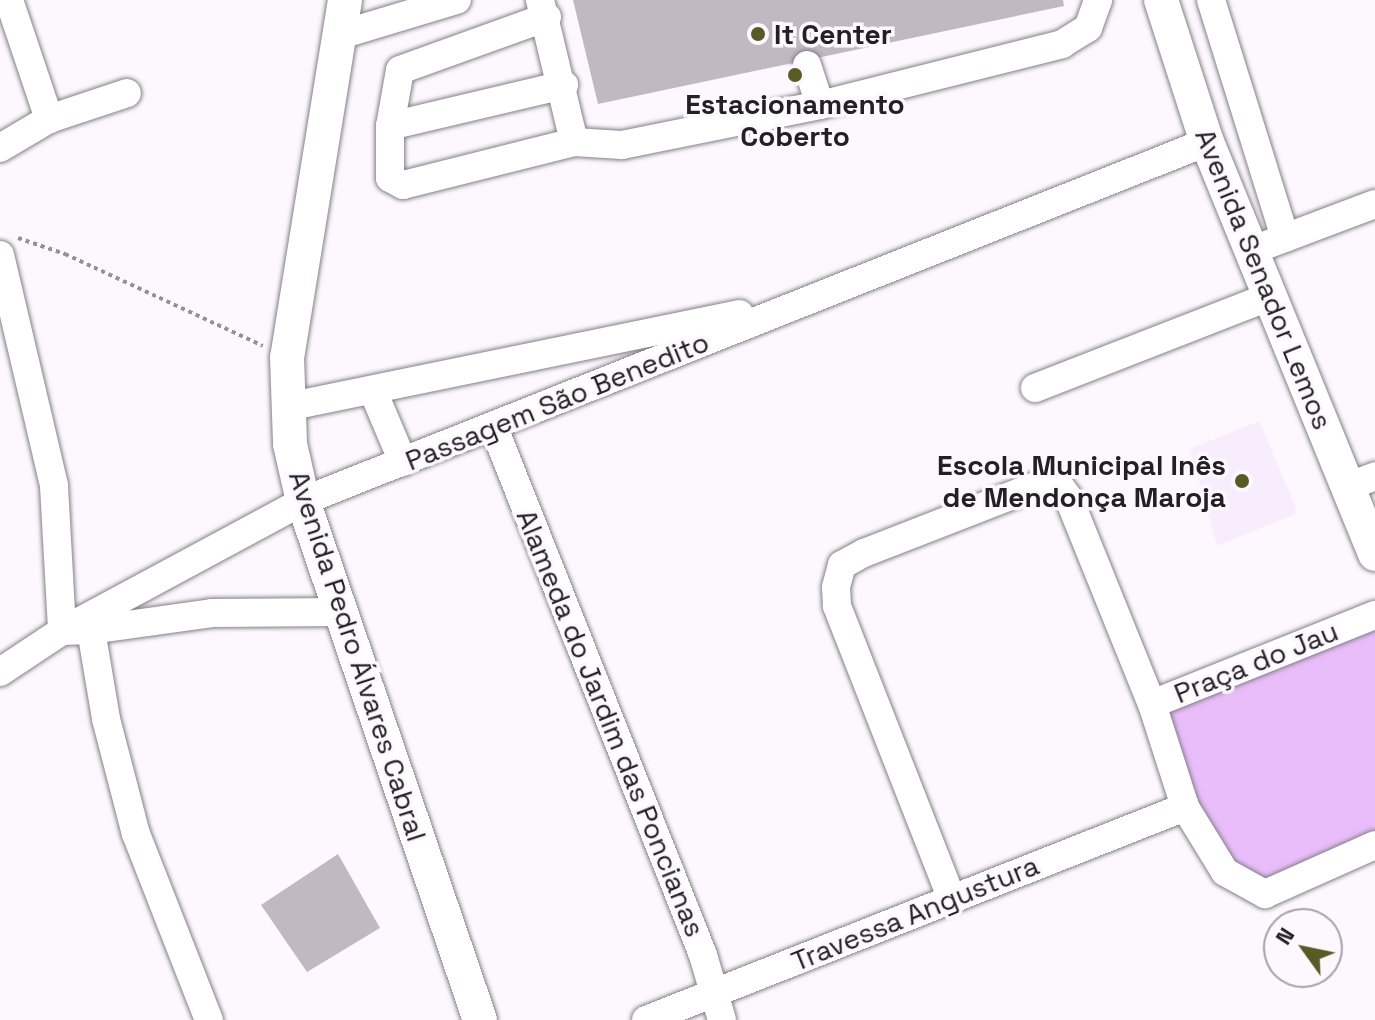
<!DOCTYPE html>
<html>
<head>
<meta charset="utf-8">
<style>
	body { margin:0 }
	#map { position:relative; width:1375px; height:1020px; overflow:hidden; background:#fdf8fe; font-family:"Space Grotesk",sans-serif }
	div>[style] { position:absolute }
	.built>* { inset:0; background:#f8edfd }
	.green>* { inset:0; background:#e8bdf9 }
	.building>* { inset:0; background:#c0b9c2 }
	.path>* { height:4px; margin-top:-2px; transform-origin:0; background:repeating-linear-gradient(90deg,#949095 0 4px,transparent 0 8px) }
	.roads { filter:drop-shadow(0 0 2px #857f87) drop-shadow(0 0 2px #857f87) }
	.minor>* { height:28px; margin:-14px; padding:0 14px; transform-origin:14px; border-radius:14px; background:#fff }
	.major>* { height:34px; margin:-17px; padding:0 17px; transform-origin:17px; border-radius:17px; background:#fff }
	.dots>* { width:22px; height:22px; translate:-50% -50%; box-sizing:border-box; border:4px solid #fdf8fe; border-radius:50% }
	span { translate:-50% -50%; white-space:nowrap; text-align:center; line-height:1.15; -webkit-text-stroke:7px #fdf8fe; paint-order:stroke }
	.poi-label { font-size:28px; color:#232024; font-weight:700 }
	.left { translate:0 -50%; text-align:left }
	.right { translate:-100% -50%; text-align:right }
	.street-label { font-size:28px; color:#232024 }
	.north { position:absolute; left:1263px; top:908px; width:80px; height:80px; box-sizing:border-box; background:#fdf8fe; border:2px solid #a6a2a7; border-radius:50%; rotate:303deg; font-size:22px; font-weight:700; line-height:32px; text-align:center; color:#232024 }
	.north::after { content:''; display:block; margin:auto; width:28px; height:36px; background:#5b5926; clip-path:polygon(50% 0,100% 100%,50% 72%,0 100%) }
</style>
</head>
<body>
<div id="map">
	<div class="built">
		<div style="clip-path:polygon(1259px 421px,1298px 513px,1217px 546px,1190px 449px)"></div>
	</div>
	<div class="green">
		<div style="clip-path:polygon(1375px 615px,1375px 845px,1285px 889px,1223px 865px,1158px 700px)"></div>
	</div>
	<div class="building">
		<div style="clip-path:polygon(573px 0,1063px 0,1064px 6px,598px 104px)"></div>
		<div style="clip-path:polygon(338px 854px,380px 928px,307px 972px,261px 905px)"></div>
	</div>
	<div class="path">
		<div style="left:18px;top:238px;width:50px;rotate:18.8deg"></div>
		<div style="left:65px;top:254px;width:218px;rotate:24.9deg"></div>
	</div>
	<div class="roads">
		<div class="minor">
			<div style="left:9px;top:0;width:126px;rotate:71.4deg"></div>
			<div style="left:540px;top:0;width:146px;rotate:76.5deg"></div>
			<div style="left:574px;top:142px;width:48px;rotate:3.6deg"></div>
			<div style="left:622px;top:145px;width:202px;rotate:-11.4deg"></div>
			<div style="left:820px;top:105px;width:250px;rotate:-14.1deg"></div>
			<div style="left:1062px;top:44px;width:31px;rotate:-32deg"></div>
			<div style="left:1088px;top:28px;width:30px;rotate:-70deg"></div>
			<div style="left:1211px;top:0;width:249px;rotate:72.7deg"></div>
			<div style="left:547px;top:17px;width:156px;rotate:160.2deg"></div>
			<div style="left:400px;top:70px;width:57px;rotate:100.1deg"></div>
			<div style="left:390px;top:126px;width:179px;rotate:-13.3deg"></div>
			<div style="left:340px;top:35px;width:122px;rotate:-16.7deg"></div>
			<div style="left:807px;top:65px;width:42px;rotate:72deg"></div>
			<div style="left:390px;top:126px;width:52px;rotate:90deg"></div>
			<div style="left:390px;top:178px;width:15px;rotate:28deg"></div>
			<div style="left:403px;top:185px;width:176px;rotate:-14.1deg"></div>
			<div style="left:0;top:148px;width:57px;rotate:-30.6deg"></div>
			<div style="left:49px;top:119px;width:82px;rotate:-18.4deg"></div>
			<div style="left:1269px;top:244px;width:113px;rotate:-20.7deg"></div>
			<div style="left:0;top:255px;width:237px;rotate:76.8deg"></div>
			<div style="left:54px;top:486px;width:145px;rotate:86.8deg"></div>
			<div style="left:62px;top:631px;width:29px;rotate:-2deg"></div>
			<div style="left:91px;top:630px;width:90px;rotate:80.4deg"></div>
			<div style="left:106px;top:719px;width:119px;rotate:75.4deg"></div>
			<div style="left:136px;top:834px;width:200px;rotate:68.6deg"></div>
			<div style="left:1035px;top:388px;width:253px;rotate:-21.3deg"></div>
			<div style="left:373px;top:391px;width:77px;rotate:67.1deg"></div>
			<div style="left:287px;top:407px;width:462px;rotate:-11.6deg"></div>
			<div style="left:494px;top:428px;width:567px;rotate:68.37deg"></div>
			<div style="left:703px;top:955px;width:68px;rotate:73.7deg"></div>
			<div style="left:1347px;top:487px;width:30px;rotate:-21deg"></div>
			<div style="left:91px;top:630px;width:122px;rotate:-8deg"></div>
			<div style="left:212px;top:613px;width:128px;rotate:-0.4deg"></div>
			<div style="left:0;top:672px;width:74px;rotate:-33.5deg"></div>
			<div style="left:62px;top:631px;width:274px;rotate:-28.3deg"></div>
			<div style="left:303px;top:501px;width:973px;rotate:-21.66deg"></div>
			<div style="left:1152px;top:704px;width:240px;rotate:-21.8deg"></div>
			<div style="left:951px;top:897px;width:313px;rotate:-111.4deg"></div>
			<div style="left:837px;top:606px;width:19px;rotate:-93deg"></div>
			<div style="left:836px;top:587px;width:23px;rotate:-75deg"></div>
			<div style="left:842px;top:565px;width:25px;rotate:-29deg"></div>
			<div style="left:864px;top:553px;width:193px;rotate:-21.3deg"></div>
			<div style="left:1044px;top:483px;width:15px;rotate:8deg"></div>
			<div style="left:1059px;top:485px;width:17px;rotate:54deg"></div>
			<div style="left:1069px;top:499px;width:221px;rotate:68deg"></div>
			<div style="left:1152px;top:704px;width:108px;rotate:72.2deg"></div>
			<div style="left:1185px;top:807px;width:76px;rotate:58.4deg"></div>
			<div style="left:1225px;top:872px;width:46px;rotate:28.8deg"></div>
			<div style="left:1265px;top:894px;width:120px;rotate:-24deg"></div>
			<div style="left:646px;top:1020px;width:580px;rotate:-21.56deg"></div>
		</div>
		<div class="major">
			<div style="left:345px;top:0;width:362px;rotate:99.2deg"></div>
			<div style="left:287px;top:357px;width:87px;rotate:88deg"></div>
			<div style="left:290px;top:444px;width:58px;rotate:77.2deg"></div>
			<div style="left:303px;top:501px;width:548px;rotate:71.17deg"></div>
			<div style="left:1161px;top:0;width:149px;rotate:72.1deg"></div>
			<div style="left:1207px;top:142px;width:445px;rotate:67.8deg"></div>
		</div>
	</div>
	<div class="dots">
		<div style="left:758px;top:34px;background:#5b5926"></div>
		<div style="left:795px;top:75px;background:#5b5926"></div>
		<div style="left:1242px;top:481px;background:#5b5926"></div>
	</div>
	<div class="poi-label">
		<span class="left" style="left:774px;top:34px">It Center</span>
		<span style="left:795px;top:120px">Estacionamento<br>Coberto</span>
		<span class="right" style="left:1226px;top:481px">Escola Municipal Inês<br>de Mendonça Maroja</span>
	</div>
	<div class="street-label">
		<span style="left:1264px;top:279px;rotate:68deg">Avenida Senador Lemos</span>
		<span style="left:557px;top:401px;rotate:-22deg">Passagem São Benedito</span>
		<span style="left:358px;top:656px;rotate:72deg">Avenida Pedro Álvares Cabral</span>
		<span style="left:1256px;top:662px;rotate:-22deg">Praça do Jau</span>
		<span style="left:611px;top:723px;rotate:68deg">Alameda do Jardim das Poncianas</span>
		<span style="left:915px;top:913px;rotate:-22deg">Travessa Angustura</span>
	</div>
	<div class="north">N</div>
</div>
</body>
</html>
